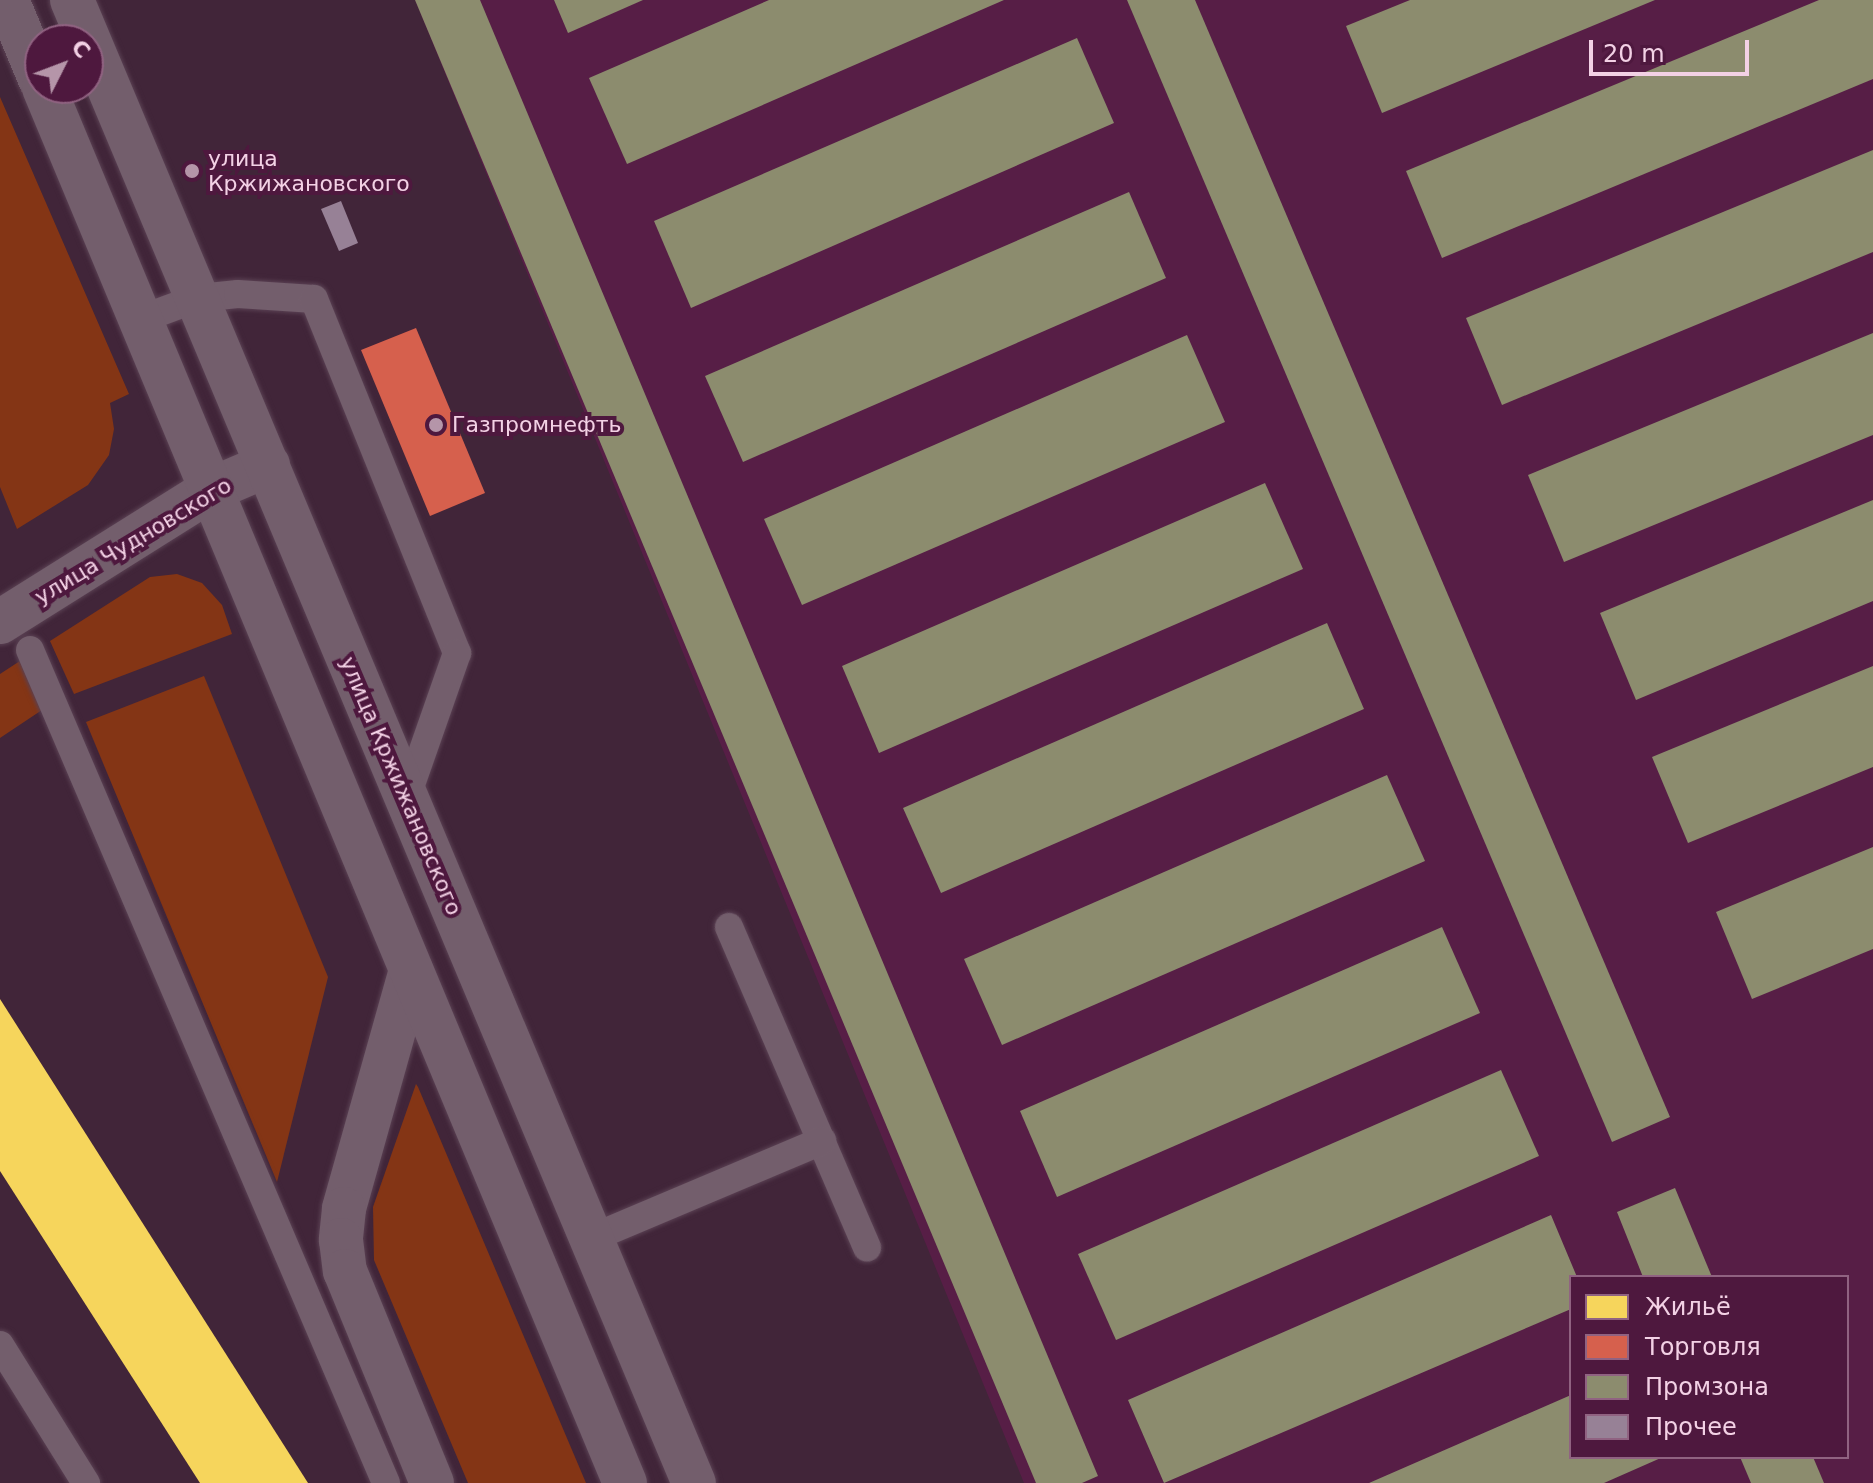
<!DOCTYPE html>
<html>
<head>
<meta charset="utf-8">
<style>
	body { margin:0 }
	#map { position:relative; width:1873px; height:1483px; overflow:hidden; background:#412539; font-family:"DejaVu Sans",sans-serif }
	div>[style] { position:absolute }
	.built>* { inset:0; background:#571e46 }
	.green>* { inset:0; background:#843515 }
	.homes>* { inset:0; background:#f6d55c }
	.shops>* { inset:0; background:#d6604d }
	.industry>* { inset:0; background:#8c8c6e }
	.building>* { inset:0; background:#978196 }
	.roads { filter:drop-shadow(0 0 2px #5a4153) drop-shadow(0 0 2px #5a4153) }
	.lane>* { height:28px; margin:-14px; padding:0 14px; transform-origin:14px; border-radius:14px; background:#735e6c }
	.street>* { height:44px; margin:-22px; padding:0 22px; transform-origin:22px; border-radius:22px; background:#735e6c }
	.secondary>* { height:44px; margin:-22px; padding:0 22px; transform-origin:22px; border-radius:22px; background:#735e6c }
	.dots>* { width:22px; height:22px; translate:-50% -50%; box-sizing:border-box; border:4px solid #4e183e; border-radius:50% }
	span { translate:-50% -50%; white-space:nowrap; text-align:center; line-height:1.15; -webkit-text-stroke:8px #4e183e; paint-order:stroke }
	.poi-label { font-size:22px; color:#f3d1e5 }
	.left { translate:0 -50%; text-align:left }
	.street-label { font-size:22px; color:#f3d1e5 }
	.legend { position:absolute; left:1569px; top:1275px; width:280px; height:184px; box-sizing:border-box; background:#4e183e; border:2px solid #906281; margin:0; padding:10px 14px; list-style:none; font-size:24px; color:#f3d1e5 }
	.legend li { display:flex; align-items:center; gap:16px; height:40px }
	.legend b { width:40px; border:2px solid #906281 }
	.north { position:absolute; left:24px; top:24px; width:80px; height:80px; box-sizing:border-box; background:#4e183e; border:2px solid #906281; border-radius:50%; rotate:48deg; font-size:22px; font-weight:700; line-height:32px; text-align:center; color:#f3d1e5 }
	.north::after { content:''; display:block; margin:auto; width:28px; height:36px; background:#b595a9; clip-path:polygon(50% 0,100% 100%,50% 72%,0 100%) }
	.scale { position:absolute; left:1589px; top:40px; width:160px; height:36px; box-sizing:border-box; border:4px solid #f3d1e5; border-top:0; padding-left:10px; font-size:24px; line-height:28px; white-space:nowrap; color:#f3d1e5; -webkit-text-stroke:6px #4e183e; paint-order:stroke }
</style>
</head>
<body>
<div id="map">
	<div class="built">
		<div style="clip-path:polygon(evenodd,415px 0,1873px 0,1873px 1483px,1024px 1483px,415px 0,1571px 1277px,1847px 1277px,1847px 1457px,1571px 1457px,1571px 1277px)"></div>
	</div>
	<div class="green">
		<div style="clip-path:polygon(0 97px,129px 394px,110px 403px,114px 429px,109px 455px,88px 485px,17px 529px,0 487px)"></div>
		<div style="clip-path:polygon(177px 574px,202px 583px,222px 605px,232px 634px,74px 694px,50px 641px,150px 577px)"></div>
		<div style="clip-path:polygon(23px 659px,45px 708px,0 738px,0 674px)"></div>
		<div style="clip-path:polygon(204px 676px,328px 977px,277px 1182px,86px 722px)"></div>
		<div style="clip-path:polygon(416px 1084px,418px 1087px,586px 1483px,468px 1483px,374px 1260px,373px 1207px)"></div>
	</div>
	<div class="homes">
		<div style="clip-path:polygon(0 999px,308px 1483px,200px 1483px,0 1171px)"></div>
	</div>
	<div class="shops">
		<div style="clip-path:polygon(416px 328px,485px 493px,430px 516px,361px 350px)"></div>
	</div>
	<div class="industry">
		<div style="clip-path:polygon(415px 0,480px 0,1098px 1476px,1082px 1483px,1036px 1483px)"></div>
		<div style="clip-path:polygon(554px 0,643px 0,568px 33px)"></div>
		<div style="clip-path:polygon(769px 0,1004px 0,627px 164px,589px 78px)"></div>
		<div style="clip-path:polygon(1127px 0,1195px 0,1670px 1117px,1612px 1142px)"></div>
		<div style="clip-path:polygon(1410px 0,1655px 0,1382px 113px,1346px 26px)"></div>
		<div style="clip-path:polygon(1819px 0,1873px 0,1873px 79px,1442px 258px,1406px 171px)"></div>
		<div style="clip-path:polygon(1077px 38px,1114px 123px,691px 308px,654px 221px)"></div>
		<div style="clip-path:polygon(1873px 150px,1873px 252px,1502px 405px,1466px 318px)"></div>
		<div style="clip-path:polygon(1129px 192px,1166px 278px,743px 462px,705px 376px)"></div>
		<div style="clip-path:polygon(1873px 333px,1873px 435px,1564px 562px,1528px 475px)"></div>
		<div style="clip-path:polygon(1187px 335px,1225px 422px,802px 605px,764px 519px)"></div>
		<div style="clip-path:polygon(1265px 483px,1303px 569px,879px 753px,842px 666px)"></div>
		<div style="clip-path:polygon(1873px 500px,1873px 601px,1636px 700px,1600px 613px)"></div>
		<div style="clip-path:polygon(1327px 623px,1364px 709px,941px 893px,903px 808px)"></div>
		<div style="clip-path:polygon(1873px 666px,1873px 767px,1688px 843px,1652px 757px)"></div>
		<div style="clip-path:polygon(1387px 775px,1425px 861px,1002px 1045px,964px 959px)"></div>
		<div style="clip-path:polygon(1873px 847px,1873px 949px,1752px 999px,1716px 912px)"></div>
		<div style="clip-path:polygon(1442px 927px,1480px 1013px,1057px 1197px,1020px 1111px)"></div>
		<div style="clip-path:polygon(1501px 1070px,1539px 1156px,1116px 1340px,1078px 1254px)"></div>
		<div style="clip-path:polygon(1675px 1188px,1712px 1277px,1643px 1277px,1617px 1212px)"></div>
		<div style="clip-path:polygon(1551px 1215px,1577px 1277px,1571px 1277px,1571px 1309px,1164px 1483px,1128px 1400px)"></div>
		<div style="clip-path:polygon(1571px 1395px,1571px 1457px,1663px 1457px,1604px 1483px,1369px 1483px)"></div>
		<div style="clip-path:polygon(1740px 1457px,1813px 1457px,1824px 1483px,1751px 1483px)"></div>
	</div>
	<div class="building">
		<div style="clip-path:polygon(341px 201px,358px 243px,339px 251px,321px 209px)"></div>
	</div>
	<div class="roads">
		<div class="lane">
			<div style="left:141px;top:319px;width:61px;rotate:-20.2deg"></div>
			<div style="left:198px;top:298px;width:40px;rotate:-5.7deg"></div>
			<div style="left:238px;top:294px;width:76px;rotate:3.8deg"></div>
			<div style="left:314px;top:299px;width:382px;rotate:68deg"></div>
			<div style="left:457px;top:653px;width:155px;rotate:109.3deg"></div>
			<div style="left:30px;top:650px;width:906px;rotate:66.86deg"></div>
			<div style="left:729px;top:927px;width:349px;rotate:66.7deg"></div>
			<div style="left:592px;top:1238px;width:250px;rotate:-22.9deg"></div>
			<div style="left:0;top:1345px;width:163px;rotate:58.1deg"></div>
		</div>
		<div class="street">
			<div style="left:0;top:622px;width:250px;rotate:-32.1deg"></div>
			<div style="left:212px;top:489px;width:61px;rotate:-23.2deg"></div>
			<div style="left:411px;top:970px;width:248px;rotate:105.7deg"></div>
			<div style="left:344px;top:1209px;width:31px;rotate:96deg"></div>
			<div style="left:341px;top:1240px;width:31px;rotate:83deg"></div>
			<div style="left:345px;top:1271px;width:229px;rotate:67.7deg"></div>
		</div>
		<div class="secondary">
			<div style="left:7px;top:0;width:86px;rotate:67.3deg"></div>
			<div style="left:72px;top:0;width:1608px;rotate:67.25deg"></div>
			<div style="left:44px;top:88px;width:1511px;rotate:67.39deg"></div>
		</div>
	</div>
	<div class="dots">
		<div style="left:192px;top:171px;background:#b595a9"></div>
		<div style="left:436px;top:425px;background:#b595a9"></div>
	</div>
	<div class="poi-label">
		<span class="left" style="left:208px;top:171px">улица<br>Кржижановского</span>
		<span class="left" style="left:452px;top:425px">Газпромнефть</span>
	</div>
	<div class="street-label">
		<span style="left:133px;top:541px;rotate:-31deg">улица Чудновского</span>
		<span style="left:401px;top:786px;rotate:67deg">улица Кржижановского</span>
	</div>
	<ul class="legend">
	<li><b style="height:22px;background:#f6d55c"></b>Жильё</li>
	<li><b style="height:22px;background:#d6604d"></b>Торговля</li>
	<li><b style="height:22px;background:#8c8c6e"></b>Промзона</li>
	<li><b style="height:22px;background:#978196"></b>Прочее</li>
	</ul>
	<div class="north">С</div>
	<div class="scale">20 m</div>
</div>
</body>
</html>
